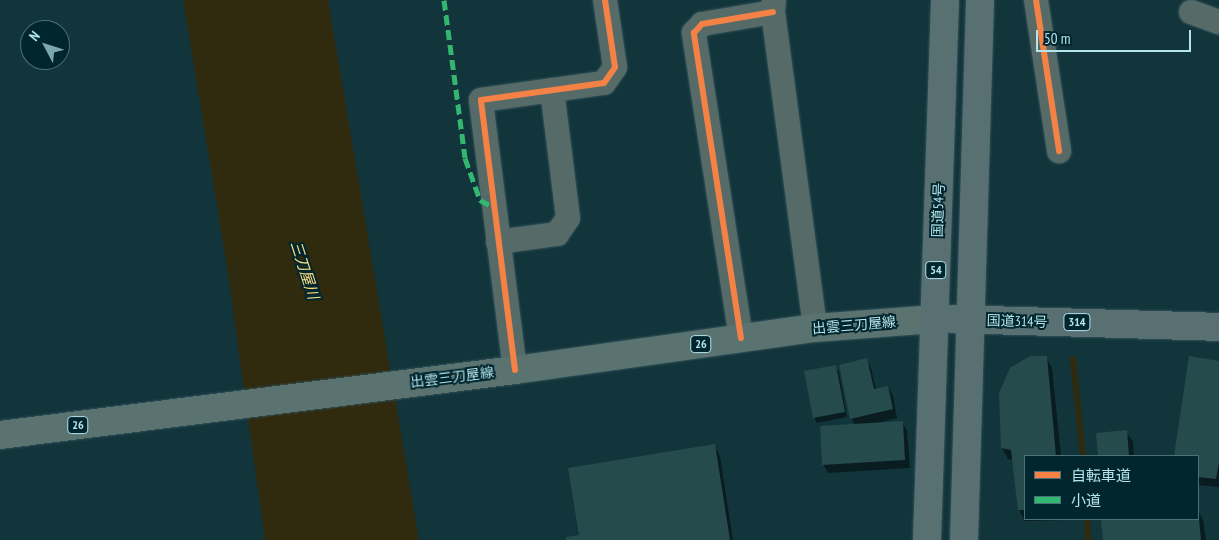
<!DOCTYPE html>
<html>
<head>
<meta charset="utf-8">
<style>
	body { margin:0 }
	#map { position:relative; width:1219px; height:540px; overflow:hidden; background:#12353c; font-family:"PT Sans Narrow","Noto Sans JP",sans-serif }
	div>[style] { position:absolute }
	.water>* { inset:0; background:#302a0f }
	.shadow>* { inset:0; background:#0007 }
	.stream>* { height:6px; margin:-3px; padding:0 3px; transform-origin:3px; border-radius:3px; background:#302a0f }
	.building>* { inset:0; background:#264b4d }
	.roads { filter:drop-shadow(0 0 1px #325259) drop-shadow(0 0 1px #325259) }
	.minor>* { height:24px; margin:-12px; padding:0 12px; transform-origin:12px; border-radius:12px; background:#566b68 }
	.major>* { height:28px; margin:-14px; padding:0 14px; transform-origin:14px; border-radius:14px; background:#5a7371 }
	.highway>* { height:28px; margin:-14px; padding:0 14px; transform-origin:14px; border-radius:14px; background:#597072 }
	.quiet>* { height:5px; margin-top:-2.5px; transform-origin:0; background:repeating-linear-gradient(90deg,#33b770 0 10px,transparent 0 15px) }
	.cycleway>* { height:6px; margin:-3px; padding:0 3px; transform-origin:3px; border-radius:3px; background:#f48246 }
	span { translate:-50% -50%; white-space:nowrap; text-align:center; line-height:1.15; -webkit-text-stroke:4px #02262d; paint-order:stroke }
	.shield-label span { padding:1px 4px; background:#02262d; border:1px solid; border-radius:4px; -webkit-text-stroke-width:0 }
	.shield-label { font-size:12px; color:#b4e4ee; font-weight:700 }
	.street-label { font-size:14px; color:#b4e4ee }
	.water-label { font-size:15px; color:#ffe082; font-style:italic }
	.legend { position:absolute; left:1024px; top:455px; width:175px; height:65px; box-sizing:border-box; background:#02262d; border:1px solid #49727a; margin:0; padding:6px 9px; list-style:none; font-size:15px; color:#b4e4ee }
	.legend li { display:flex; align-items:center; gap:10px; height:25px }
	.legend b { width:25px; border:1px solid #49727a }
	.north { position:absolute; left:20px; top:20px; width:50px; height:50px; box-sizing:border-box; background:#02262d; border:1px solid #49727a; border-radius:50%; rotate:310deg; font-size:14px; font-weight:700; line-height:20px; text-align:center; color:#b4e4ee }
	.north::after { content:''; display:block; margin:auto; width:18px; height:22px; background:#7ba7b0; clip-path:polygon(50% 0,100% 100%,50% 72%,0 100%) }
	.scale { position:absolute; left:1036px; top:30px; width:155px; height:22px; box-sizing:border-box; border:2px solid #b4e4ee; border-top:0; padding-left:6px; font-size:15px; line-height:18px; white-space:nowrap; color:#b4e4ee; -webkit-text-stroke:4px #02262d; paint-order:stroke }
</style>
</head>
<body>
<div id="map">
	<div class="water">
		<div style="clip-path:polygon(183px 0,328px 0,419px 540px,265px 540px,226px 261px)"></div>
	</div>
	<div class="shadow">
		<div style="clip-path:polygon(1046px 357px,1052px 368px,1061px 456px,1025px 456px,1025px 519px,1067px 520px,1025px 521px,1019px 510px,1014px 460px,1008px 459px,1002px 448px)"></div>
		<div style="clip-path:polygon(1190px 358px,1219px 362px,1219px 487px,1198px 485px,1198px 456px,1176px 456px)"></div>
		<div style="clip-path:polygon(867px 360px,871px 368px,876px 389px,888px 387px,893px 396px,897px 418px,878px 423px,902px 422px,907px 430px,910px 468px,828px 473px,823px 464px,855px 425px,851px 418px)"></div>
		<div style="clip-path:polygon(835px 367px,839px 372px,847px 417px,817px 423px,814px 417px)"></div>
		<div style="clip-path:polygon(1126px 432px,1133px 442px,1134px 456px,1099px 456px,1098px 434px)"></div>
		<div style="clip-path:polygon(714px 445px,720px 456px,733px 540px,567px 540px,581px 536px)"></div>
		<div style="clip-path:polygon(1198px 510px,1203px 520px,1206px 540px,1104px 540px,1103px 519px,1198px 519px)"></div>
	</div>
	<div class="stream">
		<div style="left:1073px;top:359px;width:98px;rotate:84.1deg"></div>
		<div style="left:1087px;top:519px;width:21px;rotate:87deg"></div>
	</div>
	<div class="building">
		<div style="clip-path:polygon(1030px 356px,1047px 356px,1056px 456px,1025px 456px,1025px 510px,1018px 510px,1011px 450px,1001px 448px,999px 393px,1010px 368px)"></div>
		<div style="clip-path:polygon(1189px 356px,1219px 361px,1219px 462px,1216px 479px,1198px 477px,1198px 456px,1174px 456px)"></div>
		<div style="clip-path:polygon(867px 358px,874px 389px,888px 386px,893px 409px,850px 419px,839px 365px)"></div>
		<div style="clip-path:polygon(836px 365px,845px 412px,813px 418px,804px 371px)"></div>
		<div style="clip-path:polygon(903px 421px,905px 460px,822px 465px,820px 426px)"></div>
		<div style="clip-path:polygon(1127px 430px,1129px 456px,1098px 456px,1096px 433px)"></div>
		<div style="clip-path:polygon(715px 444px,730px 540px,566px 540px,566px 537px,579px 535px,568px 468px)"></div>
		<div style="clip-path:polygon(1101px 519px,1199px 519px,1201px 540px,1103px 540px)"></div>
	</div>
	<div class="roads">
		<div class="minor">
			<div style="left:774px;top:0;width:12px;rotate:95deg"></div>
			<div style="left:773px;top:12px;width:319px;rotate:82.4deg"></div>
			<div style="left:1036px;top:0;width:153px;rotate:81.3deg"></div>
			<div style="left:1191px;top:12px;width:30px;rotate:20deg"></div>
			<div style="left:498px;top:242px;width:60px;rotate:-7.7deg"></div>
			<div style="left:557px;top:234px;width:19px;rotate:-55deg"></div>
			<div style="left:568px;top:218px;width:129px;rotate:-97.1deg"></div>
			<div style="left:741px;top:338px;width:309px;rotate:-98.8deg"></div>
			<div style="left:694px;top:33px;width:12px;rotate:-48deg"></div>
			<div style="left:702px;top:24px;width:72px;rotate:-9.6deg"></div>
			<div style="left:515px;top:370px;width:272px;rotate:-97.2deg"></div>
			<div style="left:481px;top:100px;width:124px;rotate:-7.9deg"></div>
			<div style="left:604px;top:83px;width:19px;rotate:-55deg"></div>
			<div style="left:615px;top:67px;width:68px;rotate:-98.5deg"></div>
		</div>
		<div class="major">
			<div style="left:0;top:435px;width:519px;rotate:-7.19deg"></div>
			<div style="left:515px;top:370px;width:303px;rotate:-8deg"></div>
			<div style="left:815px;top:328px;width:120px;rotate:-4.3deg"></div>
		</div>
		<div class="highway">
			<div style="left:953px;top:319px;width:266px;rotate:1.7deg"></div>
			<div style="left:927px;top:540px;width:540px;rotate:-88.09deg"></div>
			<div style="left:964px;top:540px;width:540px;rotate:-88.3deg"></div>
		</div>
	</div>
	<div class="quiet">
		<div style="left:444px;top:0;width:159px;rotate:82.4deg"></div>
		<div style="left:465px;top:158px;width:45px;rotate:70.3deg"></div>
		<div style="left:480px;top:200px;width:17px;rotate:28deg"></div>
	</div>
	<div class="cycleway">
		<div style="left:1036px;top:0;width:153px;rotate:81.3deg"></div>
		<div style="left:741px;top:338px;width:309px;rotate:-98.8deg"></div>
		<div style="left:694px;top:33px;width:12px;rotate:-48deg"></div>
		<div style="left:702px;top:24px;width:72px;rotate:-9.6deg"></div>
		<div style="left:515px;top:370px;width:272px;rotate:-97.2deg"></div>
		<div style="left:481px;top:100px;width:124px;rotate:-7.9deg"></div>
		<div style="left:604px;top:83px;width:19px;rotate:-55deg"></div>
		<div style="left:615px;top:67px;width:68px;rotate:-98.5deg"></div>
	</div>
	<div class="shield-label">
		<span style="left:936px;top:270px">54</span>
		<span style="left:1077px;top:322px">314</span>
		<span style="left:701px;top:344px">26</span>
		<span style="left:78px;top:425px">26</span>
	</div>
	<div class="street-label">
		<span style="left:938px;top:210px;rotate:-88deg">国道54号</span>
		<span style="left:1017px;top:321px;rotate:2deg">国道314号</span>
		<span style="left:854px;top:325px;rotate:-5deg">出雲三刀屋線</span>
		<span style="left:452px;top:377px;rotate:-7deg">出雲三刀屋線</span>
	</div>
	<div class="water-label">
		<span style="left:305px;top:270px;rotate:72deg">三刀屋川</span>
	</div>
	<ul class="legend">
	<li><b style="height:6px;background:#f48246"></b>自転車道</li>
	<li><b style="height:6px;background:#33b770"></b>小道</li>
	</ul>
	<div class="north">N</div>
	<div class="scale">50 m</div>
</div>
</body>
</html>
